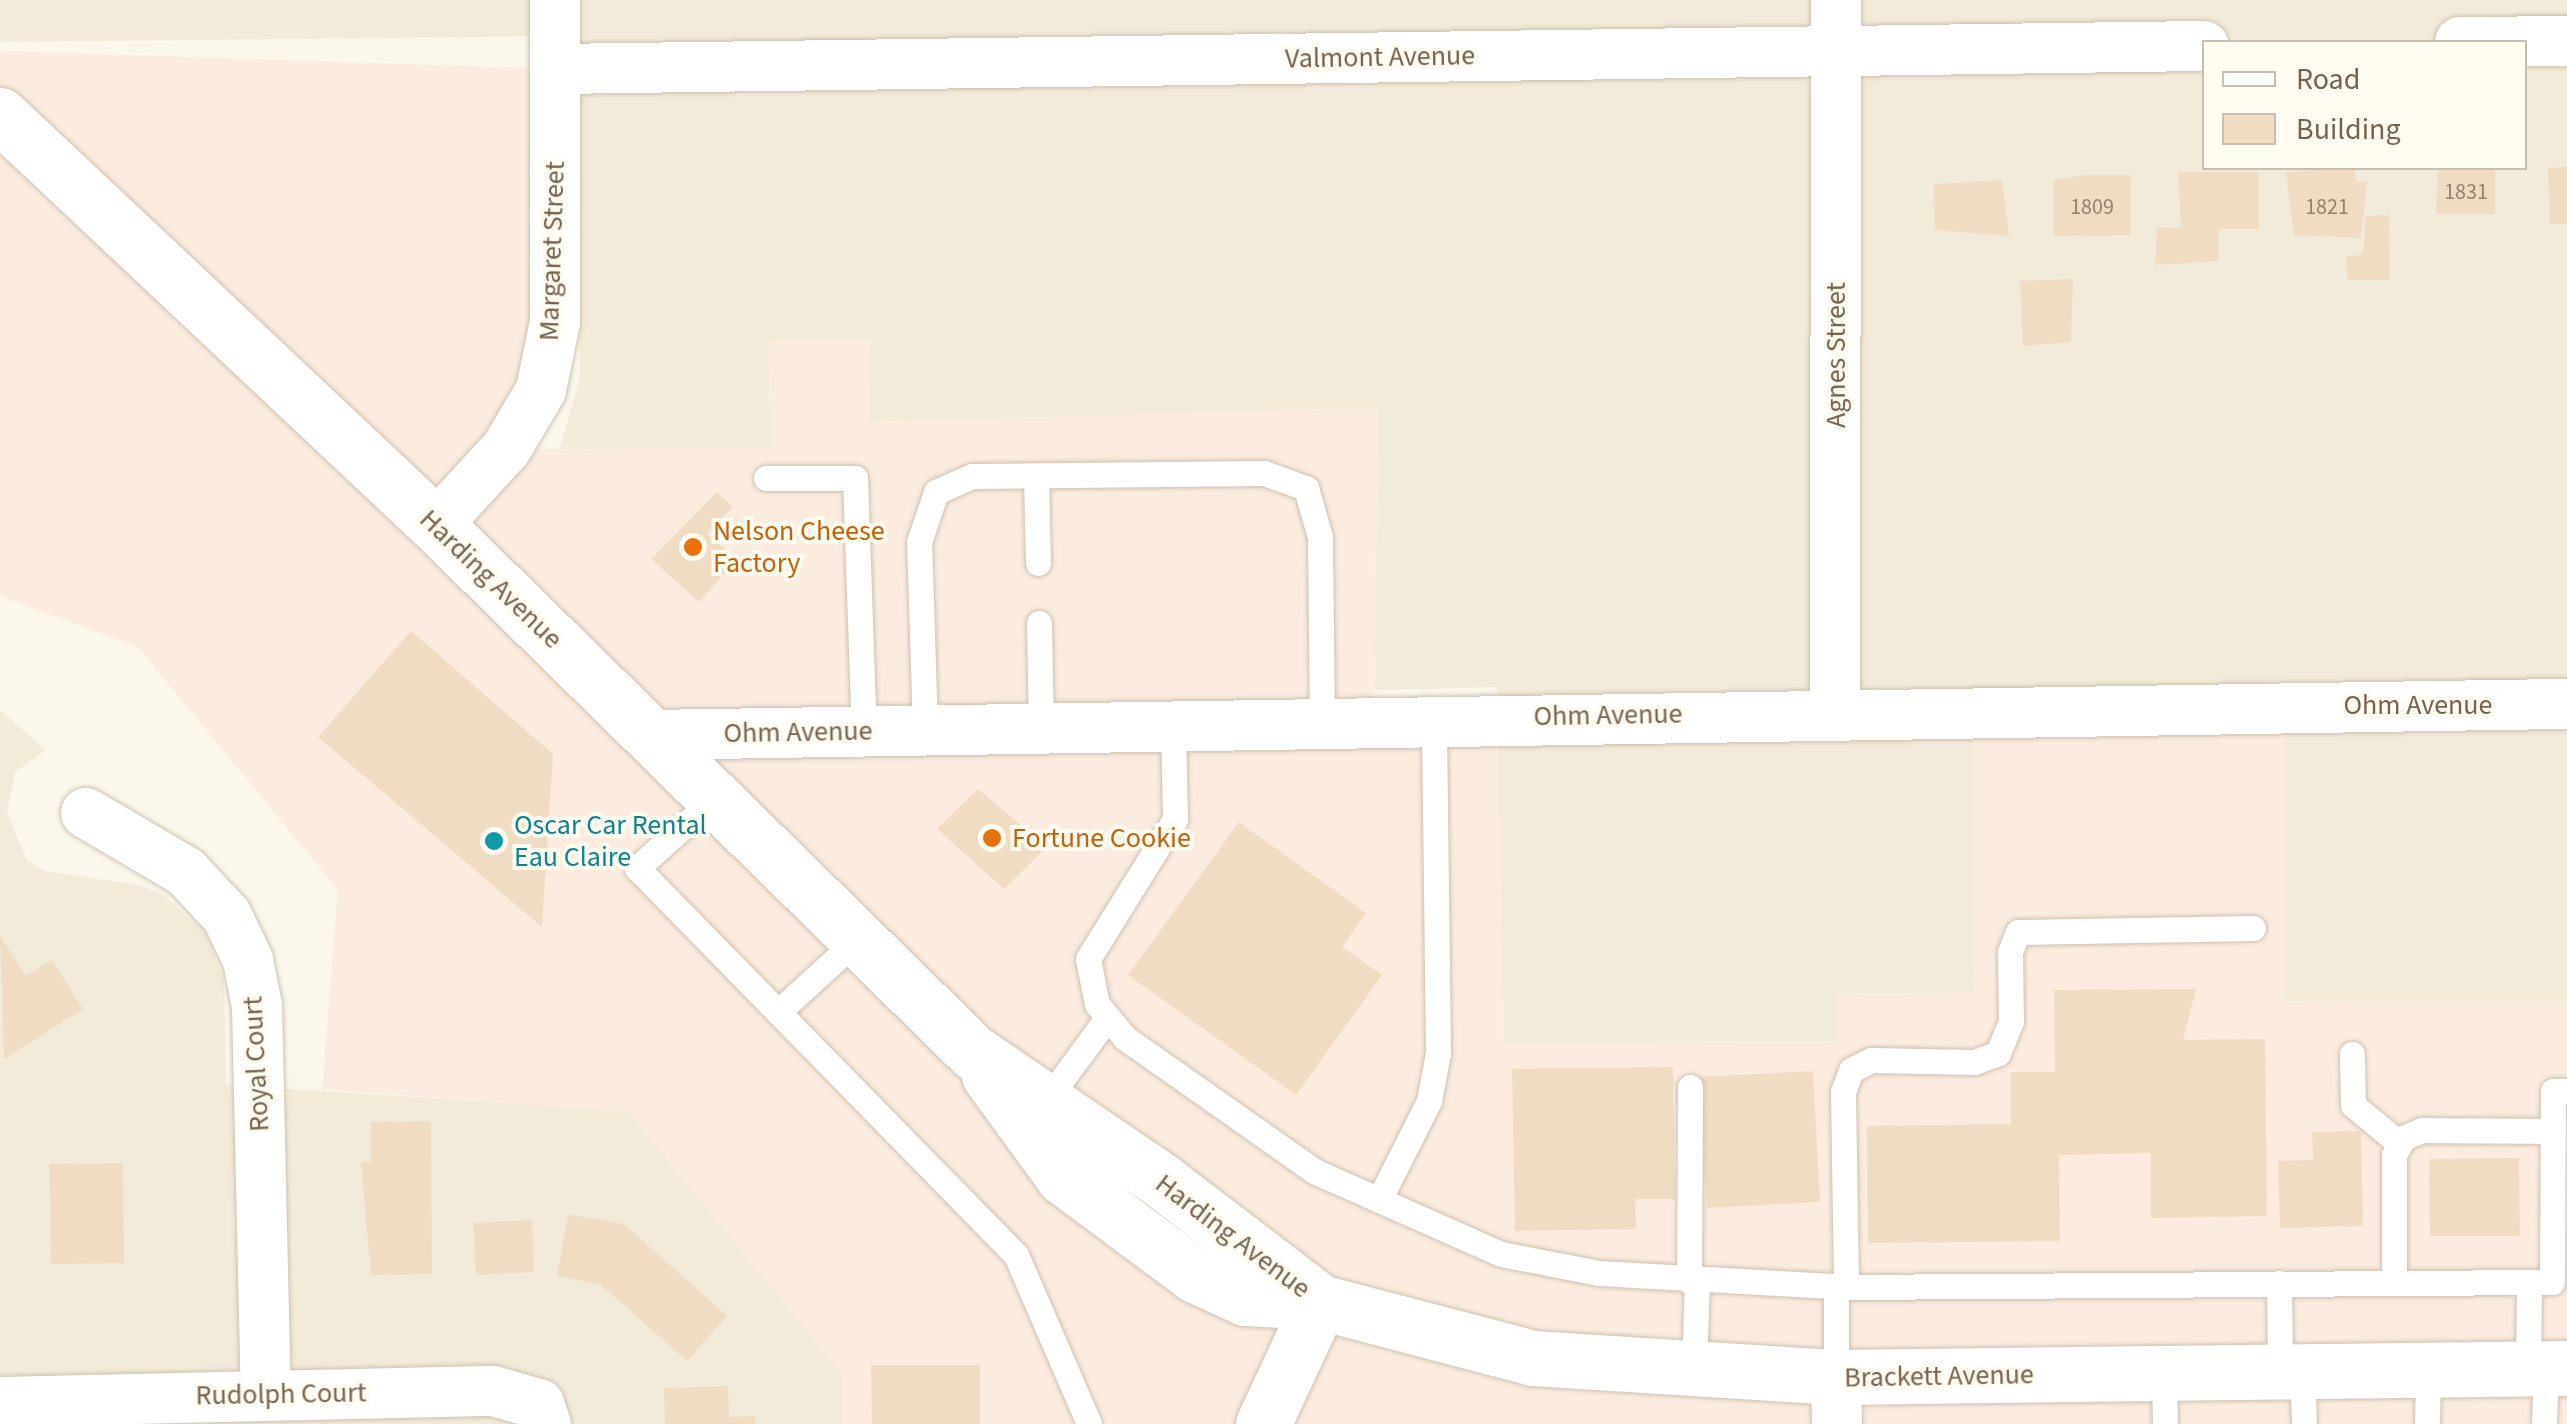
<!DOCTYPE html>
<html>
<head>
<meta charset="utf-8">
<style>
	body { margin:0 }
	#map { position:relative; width:2567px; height:1424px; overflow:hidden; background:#fbf7ea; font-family:"Source Sans 3",sans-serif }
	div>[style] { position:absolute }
	.residential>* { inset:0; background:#f3ebd9 }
	.commercial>* { inset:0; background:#fbecdf }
	.building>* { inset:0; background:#efdcc3 }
	.roads { filter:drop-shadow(0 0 2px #cdc1b0) drop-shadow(0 0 2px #cdc1b0) }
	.lane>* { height:25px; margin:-12.5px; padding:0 12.5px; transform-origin:12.5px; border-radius:12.5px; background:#fff }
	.street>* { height:50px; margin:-25px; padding:0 25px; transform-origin:25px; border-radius:25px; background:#fff }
	.secondary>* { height:55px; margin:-27.5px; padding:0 27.5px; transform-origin:27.5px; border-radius:27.5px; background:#fff }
	.dots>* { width:28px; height:28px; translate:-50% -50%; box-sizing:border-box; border:5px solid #fefbf1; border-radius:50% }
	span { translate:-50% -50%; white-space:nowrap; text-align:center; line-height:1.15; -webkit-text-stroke:8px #fefbf1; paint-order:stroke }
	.number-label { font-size:22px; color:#94806c }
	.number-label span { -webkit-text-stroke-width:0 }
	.street-label { font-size:28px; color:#75624f }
	.food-label { font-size:28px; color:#c56008 }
	.left { translate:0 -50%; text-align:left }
	.culture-label { font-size:28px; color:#0d838f }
	.legend { position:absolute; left:2202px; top:40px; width:325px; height:130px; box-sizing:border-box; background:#fefbf1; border:2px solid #c7beb0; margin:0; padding:12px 18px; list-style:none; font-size:30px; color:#75624f }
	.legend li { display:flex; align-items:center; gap:20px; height:50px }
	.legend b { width:50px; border:2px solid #c7beb0 }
</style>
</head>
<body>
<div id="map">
	<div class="residential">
		<div style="clip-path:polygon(evenodd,0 0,2567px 0,2567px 1000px,2283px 1001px,1975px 710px,1975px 992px,1838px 994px,1838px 1041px,1503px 1043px,1497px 687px,1374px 690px,1378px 408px,868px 422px,869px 340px,768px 341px,771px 448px,559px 451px,580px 378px,575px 36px,0 42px,0 0,2204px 42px,2524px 42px,2524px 168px,2204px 168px,2204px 42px)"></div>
		<div style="clip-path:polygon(0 710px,46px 750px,15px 772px,7px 811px,26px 859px,44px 871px,140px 885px,165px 896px,205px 933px,224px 979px,226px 1085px,628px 1111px,842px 1373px,842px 1424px,0 1424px)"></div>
	</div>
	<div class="commercial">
		<div style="clip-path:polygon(0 51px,555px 69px,555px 322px,507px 449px,770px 448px,768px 341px,870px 340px,869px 422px,1378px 407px,1373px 719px,1497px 717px,1503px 1043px,1837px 1041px,1838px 994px,1974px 992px,1975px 709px,2284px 705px,2284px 1001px,2567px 1000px,2567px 1424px,842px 1424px,842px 1373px,628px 1112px,322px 1089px,338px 890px,138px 647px,0 596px)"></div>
	</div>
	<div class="building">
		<div style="clip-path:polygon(2567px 167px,2567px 224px,2550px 224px,2548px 168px)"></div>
		<div style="clip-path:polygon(2355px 168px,2356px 182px,2367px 182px,2361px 238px,2294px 235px,2286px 172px)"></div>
		<div style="clip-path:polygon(2438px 168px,2495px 168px,2495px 214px,2436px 214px)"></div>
		<div style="clip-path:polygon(2178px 172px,2258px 172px,2259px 229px,2219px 229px,2218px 261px,2155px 265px,2157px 228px,2181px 227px)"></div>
		<div style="clip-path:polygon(2086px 175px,2131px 175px,2130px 235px,2054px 236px,2054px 180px)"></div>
		<div style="clip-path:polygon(2002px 180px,2009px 236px,1935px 230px,1934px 184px)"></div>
		<div style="clip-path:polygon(2389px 215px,2390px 280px,2348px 280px,2346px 257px,2363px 254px,2366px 216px)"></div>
		<div style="clip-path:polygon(2073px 279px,2071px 342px,2023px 346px,2020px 281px)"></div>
		<div style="clip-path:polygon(717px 492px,733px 507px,707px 534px,737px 559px,699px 602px,651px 559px)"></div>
		<div style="clip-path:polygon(411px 631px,553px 754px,542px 927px,318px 737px)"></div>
		<div style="clip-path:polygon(978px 789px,1047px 847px,1004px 889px,937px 829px)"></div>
		<div style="clip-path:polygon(1239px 822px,1366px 913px,1342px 947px,1382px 975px,1296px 1095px,1128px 975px)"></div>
		<div style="clip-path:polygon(0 936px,26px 976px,52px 960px,83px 1009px,4px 1059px)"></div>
		<div style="clip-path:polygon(2196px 989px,2183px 1040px,2265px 1039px,2267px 1216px,2151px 1218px,2151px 1153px,2059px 1155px,2060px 1241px,1868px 1243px,1867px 1126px,2011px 1124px,2011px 1072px,2055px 1072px,2054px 990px)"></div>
		<div style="clip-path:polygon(1673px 1067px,1675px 1199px,1635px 1199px,1636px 1229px,1515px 1231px,1512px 1069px)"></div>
		<div style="clip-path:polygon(1813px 1071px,1820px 1202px,1707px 1208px,1700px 1077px)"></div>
		<div style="clip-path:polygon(431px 1121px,432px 1274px,371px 1275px,361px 1162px,371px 1162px,371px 1122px)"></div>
		<div style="clip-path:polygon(2361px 1131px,2363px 1226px,2280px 1228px,2278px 1161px,2313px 1160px,2312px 1132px)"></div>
		<div style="clip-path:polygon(2519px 1158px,2520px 1236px,2430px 1236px,2429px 1159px)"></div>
		<div style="clip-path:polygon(123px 1163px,124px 1263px,51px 1264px,49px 1164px)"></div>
		<div style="clip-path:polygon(568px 1214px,624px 1224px,727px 1316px,687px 1361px,600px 1284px,557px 1276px)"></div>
		<div style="clip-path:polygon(532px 1220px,534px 1272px,476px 1275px,473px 1223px)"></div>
		<div style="clip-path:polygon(871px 1365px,980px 1365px,980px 1424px,872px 1424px)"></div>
		<div style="clip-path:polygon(728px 1386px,729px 1417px,755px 1416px,756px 1424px,665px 1424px,664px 1388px)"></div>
	</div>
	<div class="roads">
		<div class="lane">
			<div style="left:1036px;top:476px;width:87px;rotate:88.7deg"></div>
			<div style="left:766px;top:478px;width:89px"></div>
			<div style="left:855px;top:478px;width:252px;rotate:88deg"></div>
			<div style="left:1039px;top:623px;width:103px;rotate:88.9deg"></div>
			<div style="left:1173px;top:724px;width:95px;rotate:88.8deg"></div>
			<div style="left:1175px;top:819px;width:165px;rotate:121.9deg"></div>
			<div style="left:1088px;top:959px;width:46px;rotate:78.7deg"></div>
			<div style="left:1097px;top:1004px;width:44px;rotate:50.5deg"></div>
			<div style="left:1125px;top:1038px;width:231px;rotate:35.1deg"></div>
			<div style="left:1314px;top:1171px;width:205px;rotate:23.9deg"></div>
			<div style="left:1501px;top:1254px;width:100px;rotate:11deg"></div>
			<div style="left:1599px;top:1273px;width:247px;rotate:3.2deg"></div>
			<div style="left:925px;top:729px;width:187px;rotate:-91.8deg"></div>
			<div style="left:919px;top:542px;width:53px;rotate:-71.2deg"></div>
			<div style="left:936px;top:492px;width:39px;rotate:-24deg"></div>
			<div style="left:972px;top:476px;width:292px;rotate:-0.6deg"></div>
			<div style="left:1264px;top:473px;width:45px;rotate:19.7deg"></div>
			<div style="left:1306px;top:488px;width:51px;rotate:74.1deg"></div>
			<div style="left:1320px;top:537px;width:183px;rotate:89.4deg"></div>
			<div style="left:715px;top:798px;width:105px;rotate:138.1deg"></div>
			<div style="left:637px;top:868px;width:542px;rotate:45.6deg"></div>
			<div style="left:1016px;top:1255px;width:184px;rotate:66.6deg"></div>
			<div style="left:2253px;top:928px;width:235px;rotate:179deg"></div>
			<div style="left:2018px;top:932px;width:22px;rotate:112deg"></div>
			<div style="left:2010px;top:952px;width:69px;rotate:89.2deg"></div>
			<div style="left:2011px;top:1021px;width:35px;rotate:112deg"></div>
			<div style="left:1998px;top:1053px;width:26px;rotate:159deg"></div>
			<div style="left:1974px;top:1062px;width:103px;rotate:-178.9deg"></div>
			<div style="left:1871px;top:1060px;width:22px;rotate:153deg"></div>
			<div style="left:1851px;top:1070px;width:23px;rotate:110deg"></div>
			<div style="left:1843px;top:1092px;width:195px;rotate:89.1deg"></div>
			<div style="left:1846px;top:1287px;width:706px;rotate:-0.41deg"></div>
			<div style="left:2552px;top:1282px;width:191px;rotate:-89.7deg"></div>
			<div style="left:2553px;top:1091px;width:14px"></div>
			<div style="left:778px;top:1012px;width:108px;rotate:-42.4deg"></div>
			<div style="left:2352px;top:1054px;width:51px;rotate:88.9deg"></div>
			<div style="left:2353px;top:1105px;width:61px;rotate:39.7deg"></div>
			<div style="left:1046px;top:1101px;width:104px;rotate:-53.6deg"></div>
			<div style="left:1379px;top:1200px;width:111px;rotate:-63.2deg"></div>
			<div style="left:1429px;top:1101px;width:49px;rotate:-79.4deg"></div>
			<div style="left:1438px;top:1053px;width:335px;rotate:-90.7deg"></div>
			<div style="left:1689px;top:1281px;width:194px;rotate:-89.7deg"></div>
			<div style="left:2394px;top:1282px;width:127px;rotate:-90deg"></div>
			<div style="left:2394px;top:1155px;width:19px;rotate:-62deg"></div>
			<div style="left:2403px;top:1138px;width:21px;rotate:-23deg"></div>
			<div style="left:2422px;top:1130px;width:131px;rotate:0.4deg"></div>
			<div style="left:2279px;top:1283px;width:88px;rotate:89.3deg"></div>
			<div style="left:1836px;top:1286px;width:91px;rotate:90deg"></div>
			<div style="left:2528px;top:1368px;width:86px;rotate:-89.3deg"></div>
			<div style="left:1694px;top:1370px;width:89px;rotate:-88.1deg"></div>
			<div style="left:2302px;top:1371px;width:53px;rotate:87.8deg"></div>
			<div style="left:2164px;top:1373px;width:51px;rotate:88.9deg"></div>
			<div style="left:2427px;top:1424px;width:54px;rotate:-88.9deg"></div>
			<div style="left:2544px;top:1424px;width:56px;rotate:-88deg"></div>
		</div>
		<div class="street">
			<div style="left:2460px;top:42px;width:107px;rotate:-0.5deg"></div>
			<div style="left:555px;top:69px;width:1649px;rotate:-0.8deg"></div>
			<div style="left:436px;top:525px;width:103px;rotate:-47.4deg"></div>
			<div style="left:506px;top:449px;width:69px;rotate:-59.3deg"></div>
			<div style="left:541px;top:390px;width:69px;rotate:-78.4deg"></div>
			<div style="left:555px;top:322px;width:322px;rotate:-90deg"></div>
			<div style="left:1835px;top:710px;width:710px;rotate:-89.92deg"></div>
			<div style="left:649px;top:735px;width:1918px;rotate:-0.93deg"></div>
			<div style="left:86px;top:813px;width:116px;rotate:30.5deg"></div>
			<div style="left:186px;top:872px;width:60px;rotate:47deg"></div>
			<div style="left:227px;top:916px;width:49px;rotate:64.5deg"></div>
			<div style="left:248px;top:960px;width:47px;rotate:78.9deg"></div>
			<div style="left:257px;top:1006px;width:387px;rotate:88.7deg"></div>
			<div style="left:1836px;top:1377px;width:47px;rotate:88.8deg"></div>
			<div style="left:0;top:1402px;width:493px;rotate:-1.3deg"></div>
			<div style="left:493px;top:1391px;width:48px;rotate:15.8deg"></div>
			<div style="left:539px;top:1404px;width:21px;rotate:71deg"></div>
		</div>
		<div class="secondary">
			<div style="left:0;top:115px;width:598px;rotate:43.24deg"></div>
			<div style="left:436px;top:525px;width:752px;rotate:44.46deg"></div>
			<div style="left:973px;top:1052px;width:229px;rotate:34.3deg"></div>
			<div style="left:1162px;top:1181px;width:199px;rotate:37.4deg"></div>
			<div style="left:989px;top:1075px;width:126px;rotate:54deg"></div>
			<div style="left:1063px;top:1177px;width:164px;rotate:36.6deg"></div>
			<div style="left:1195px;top:1275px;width:55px;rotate:24.7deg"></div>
			<div style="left:1245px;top:1298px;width:75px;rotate:3.1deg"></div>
			<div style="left:1320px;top:1302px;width:220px;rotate:14.7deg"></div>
			<div style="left:1533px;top:1358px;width:304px;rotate:3.6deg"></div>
			<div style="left:1836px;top:1377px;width:731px;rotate:-0.71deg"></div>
			<div style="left:1263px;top:1424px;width:135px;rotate:-65deg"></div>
		</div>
	</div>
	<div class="dots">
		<div style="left:693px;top:547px;background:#e8710a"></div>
		<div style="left:992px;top:838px;background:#e8710a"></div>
		<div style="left:494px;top:841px;background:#0f9aa8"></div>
	</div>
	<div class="number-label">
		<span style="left:2466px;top:193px">1831</span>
		<span style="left:2092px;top:208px">1809</span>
		<span style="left:2327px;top:208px">1821</span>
	</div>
	<div class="street-label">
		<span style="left:1380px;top:57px;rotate:-1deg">Valmont Avenue</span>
		<span style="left:552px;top:251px;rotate:-88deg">Margaret Street</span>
		<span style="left:1836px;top:355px;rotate:-90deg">Agnes Street</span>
		<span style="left:491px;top:579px;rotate:44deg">Harding Avenue</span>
		<span style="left:2418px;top:705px">Ohm Avenue</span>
		<span style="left:1608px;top:715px;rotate:-1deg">Ohm Avenue</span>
		<span style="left:798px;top:732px;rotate:-1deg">Ohm Avenue</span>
		<span style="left:256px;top:1064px;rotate:-93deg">Royal Court</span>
		<span style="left:1233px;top:1236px;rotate:37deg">Harding Avenue</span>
		<span style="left:1939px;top:1376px;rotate:-1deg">Brackett Avenue</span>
		<span style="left:281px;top:1394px;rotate:-1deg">Rudolph Court</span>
	</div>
	<div class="food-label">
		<span class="left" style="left:713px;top:547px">Nelson Cheese<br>Factory</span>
		<span class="left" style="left:1012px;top:838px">Fortune Cookie</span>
	</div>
	<div class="culture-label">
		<span class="left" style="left:514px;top:841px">Oscar Car Rental<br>Eau Claire</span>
	</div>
	<ul class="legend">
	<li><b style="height:12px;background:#fff"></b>Road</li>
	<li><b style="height:28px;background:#efdcc3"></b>Building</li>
	</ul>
</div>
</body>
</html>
